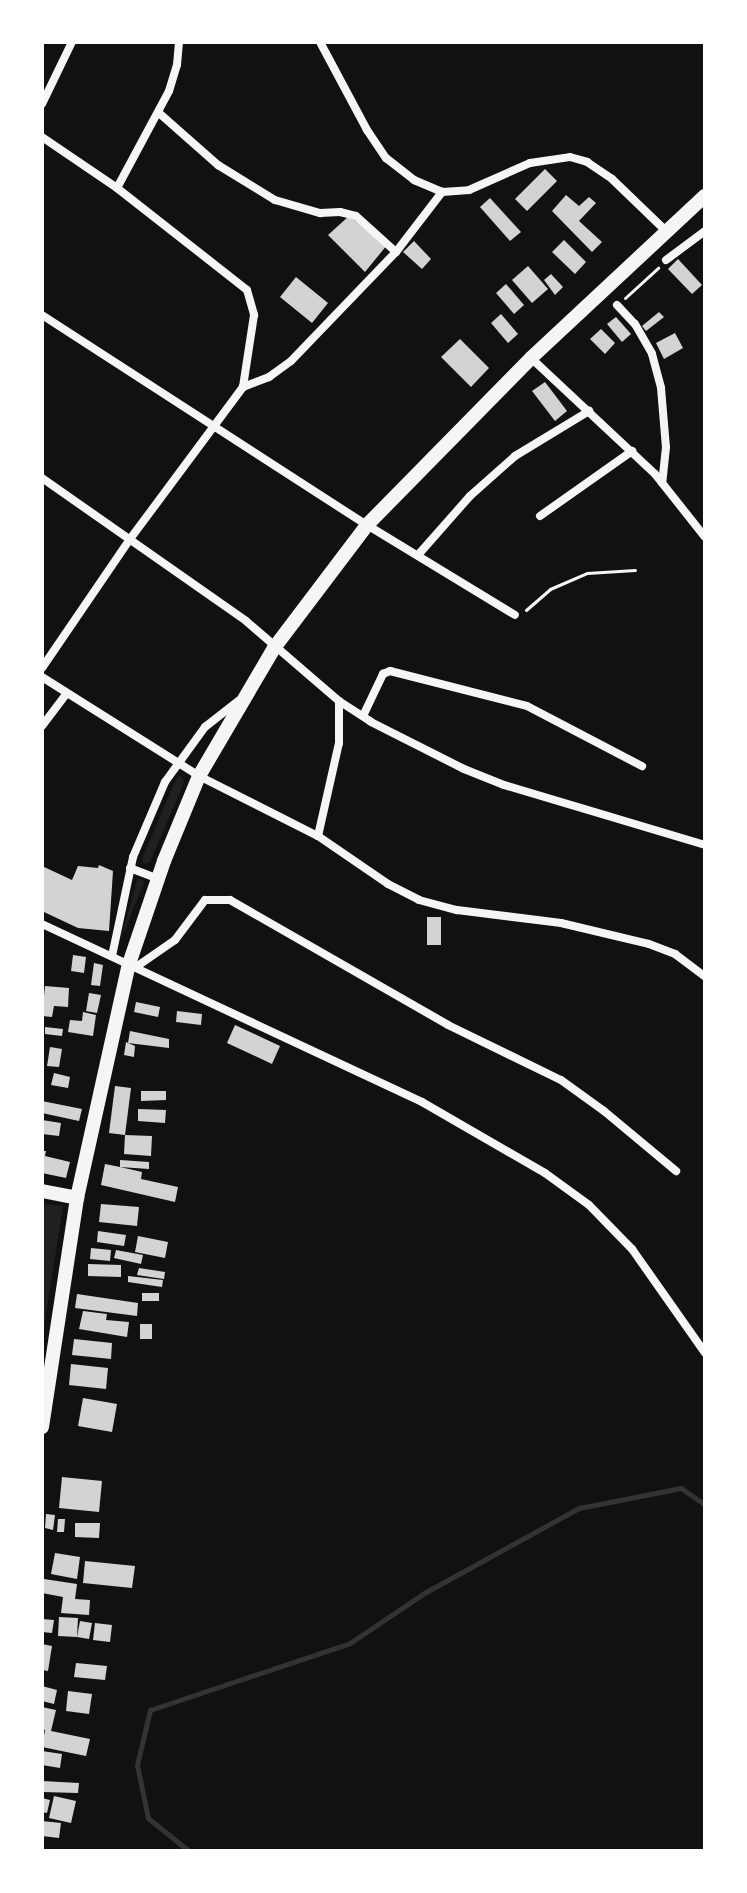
<!DOCTYPE html>
<html>
<head>
<meta charset="utf-8">
<style>
	body { margin:0 }
	#map { position:relative; width:747px; height:1893px; overflow:hidden; background:#111; font-family:Overpass,sans-serif }
	div>[style] { position:absolute }
	.green>* { inset:0; background:#202020 }
	.stream>* { height:5px; margin:-2.5px; padding:0 2.5px; transform-origin:2.5px; border-radius:2.5px; background:#333 }
	.building>* { inset:0; background:#d3d3d3 }
	.path>* { height:3px; margin:-1.5px; padding:0 1.5px; transform-origin:1.5px; border-radius:1.5px; background:#f5f5f5 }
	.minor>* { height:8px; margin:-4px; padding:0 4px; transform-origin:4px; border-radius:4px; background:#f5f5f5 }
	.primary>* { height:14px; margin:-7px; padding:0 7px; transform-origin:7px; border-radius:7px; background:#f5f5f5 }
	span { translate:-50% -50%; white-space:nowrap; text-align:center; line-height:1.15; -webkit-text-stroke:6px #fff; paint-order:stroke }
	.frame { position:absolute; inset:0; border:44px solid #fff; pointer-events:none }
</style>
</head>
<body>
<div id="map">
	<div class="green">
		<div style="clip-path:polygon(182px 776px,184px 783px,150px 862px,144px 864px,142px 859px,177px 777px)"></div>
		<div style="clip-path:polygon(142px 879px,144px 883px,121px 939px,137px 880px)"></div>
		<div style="clip-path:polygon(42px 1204px,63px 1206px,42px 1340px)"></div>
	</div>
	<div class="stream">
		<div style="left:189px;top:1851px;width:53px;rotate:-141.2deg"></div>
		<div style="left:148px;top:1818px;width:54px;rotate:-101.7deg"></div>
		<div style="left:137px;top:1765px;width:57px;rotate:-76.7deg"></div>
		<div style="left:150px;top:1710px;width:211px;rotate:-18.5deg"></div>
		<div style="left:350px;top:1643px;width:92px;rotate:-33.9deg"></div>
		<div style="left:426px;top:1592px;width:175px;rotate:-28.8deg"></div>
		<div style="left:579px;top:1508px;width:104px;rotate:-11.1deg"></div>
		<div style="left:681px;top:1488px;width:29px;rotate:35deg"></div>
	</div>
	<div class="building">
		<div style="clip-path:polygon(545px 169px,557px 181px,527px 211px,515px 199px)"></div>
		<div style="clip-path:polygon(566px 195px,579px 206px,589px 197px,596px 203px,579px 221px,602px 242px,592px 252px,552px 211px)"></div>
		<div style="clip-path:polygon(490px 198px,521px 232px,510px 241px,480px 207px)"></div>
		<div style="clip-path:polygon(349px 216px,387px 245px,365px 272px,328px 235px)"></div>
		<div style="clip-path:polygon(564px 240px,586px 262px,575px 274px,552px 252px)"></div>
		<div style="clip-path:polygon(414px 241px,431px 259px,422px 269px,403px 252px)"></div>
		<div style="clip-path:polygon(678px 259px,702px 285px,692px 294px,668px 269px)"></div>
		<div style="clip-path:polygon(528px 266px,548px 289px,532px 303px,512px 280px)"></div>
		<div style="clip-path:polygon(551px 274px,563px 287px,555px 295px,544px 280px)"></div>
		<div style="clip-path:polygon(296px 277px,328px 303px,312px 323px,280px 297px)"></div>
		<div style="clip-path:polygon(506px 284px,524px 305px,514px 314px,496px 293px)"></div>
		<div style="clip-path:polygon(659px 312px,664px 317px,646px 331px,642px 326px)"></div>
		<div style="clip-path:polygon(501px 314px,518px 334px,508px 343px,491px 323px)"></div>
		<div style="clip-path:polygon(616px 317px,631px 334px,622px 342px,607px 324px)"></div>
		<div style="clip-path:polygon(601px 329px,615px 343px,605px 354px,590px 339px)"></div>
		<div style="clip-path:polygon(675px 333px,683px 348px,664px 359px,656px 343px)"></div>
		<div style="clip-path:polygon(460px 339px,489px 368px,471px 387px,441px 357px)"></div>
		<div style="clip-path:polygon(545px 382px,567px 411px,555px 421px,532px 391px)"></div>
		<div style="clip-path:polygon(99px 865px,113px 871px,109px 931px,78px 928px,44px 912px,42px 866px,72px 880px,78px 866px,98px 868px)"></div>
		<div style="clip-path:polygon(427px 917px,441px 917px,441px 945px,427px 945px)"></div>
		<div style="clip-path:polygon(73px 955px,86px 957px,84px 973px,71px 971px)"></div>
		<div style="clip-path:polygon(94px 963px,103px 965px,100px 986px,91px 985px)"></div>
		<div style="clip-path:polygon(45px 986px,69px 988px,68px 1007px,54px 1006px,52px 1017px,42px 1016px)"></div>
		<div style="clip-path:polygon(89px 993px,101px 995px,97px 1013px,86px 1011px)"></div>
		<div style="clip-path:polygon(136px 1002px,160px 1007px,158px 1017px,134px 1012px)"></div>
		<div style="clip-path:polygon(177px 1011px,202px 1014px,201px 1025px,176px 1022px)"></div>
		<div style="clip-path:polygon(83px 1012px,96px 1015px,93px 1036px,68px 1032px,70px 1020px,82px 1021px)"></div>
		<div style="clip-path:polygon(235px 1025px,280px 1046px,272px 1064px,227px 1043px)"></div>
		<div style="clip-path:polygon(45px 1027px,63px 1029px,62px 1036px,45px 1034px)"></div>
		<div style="clip-path:polygon(130px 1031px,169px 1039px,169px 1048px,128px 1043px)"></div>
		<div style="clip-path:polygon(126px 1042px,135px 1046px,134px 1057px,124px 1055px)"></div>
		<div style="clip-path:polygon(50px 1047px,62px 1049px,59px 1067px,47px 1066px)"></div>
		<div style="clip-path:polygon(54px 1073px,70px 1077px,68px 1088px,51px 1085px)"></div>
		<div style="clip-path:polygon(115px 1086px,131px 1088px,125px 1135px,109px 1133px)"></div>
		<div style="clip-path:polygon(141px 1091px,166px 1091px,166px 1100px,141px 1101px)"></div>
		<div style="clip-path:polygon(42px 1101px,82px 1109px,79px 1121px,42px 1113px)"></div>
		<div style="clip-path:polygon(138px 1109px,166px 1110px,165px 1123px,138px 1121px)"></div>
		<div style="clip-path:polygon(42px 1120px,61px 1123px,59px 1136px,42px 1134px)"></div>
		<div style="clip-path:polygon(125px 1135px,152px 1136px,151px 1156px,124px 1154px)"></div>
		<div style="clip-path:polygon(42px 1151px,46px 1151px,45px 1156px,70px 1162px,66px 1178px,42px 1173px)"></div>
		<div style="clip-path:polygon(120px 1160px,149px 1162px,149px 1169px,120px 1167px,142px 1172px,141px 1179px,178px 1187px,175px 1202px,101px 1185px,105px 1164px,120px 1167px)"></div>
		<div style="clip-path:polygon(101px 1204px,139px 1207px,137px 1226px,99px 1222px)"></div>
		<div style="clip-path:polygon(98px 1231px,126px 1235px,124px 1246px,97px 1242px)"></div>
		<div style="clip-path:polygon(138px 1236px,168px 1242px,165px 1258px,135px 1252px)"></div>
		<div style="clip-path:polygon(91px 1248px,111px 1250px,110px 1261px,90px 1259px)"></div>
		<div style="clip-path:polygon(116px 1250px,143px 1255px,141px 1264px,114px 1258px)"></div>
		<div style="clip-path:polygon(88px 1264px,121px 1265px,121px 1277px,88px 1276px)"></div>
		<div style="clip-path:polygon(139px 1268px,165px 1272px,164px 1279px,137px 1275px)"></div>
		<div style="clip-path:polygon(128px 1276px,163px 1280px,162px 1287px,128px 1282px)"></div>
		<div style="clip-path:polygon(142px 1293px,159px 1293px,159px 1301px,142px 1301px)"></div>
		<div style="clip-path:polygon(77px 1294px,138px 1303px,137px 1316px,75px 1308px)"></div>
		<div style="clip-path:polygon(83px 1311px,107px 1314px,106px 1320px,129px 1322px,127px 1337px,79px 1329px)"></div>
		<div style="clip-path:polygon(140px 1324px,152px 1324px,152px 1339px,140px 1339px)"></div>
		<div style="clip-path:polygon(74px 1339px,112px 1343px,111px 1359px,72px 1355px)"></div>
		<div style="clip-path:polygon(71px 1364px,108px 1368px,106px 1389px,69px 1385px)"></div>
		<div style="clip-path:polygon(83px 1398px,117px 1404px,112px 1432px,78px 1426px)"></div>
		<div style="clip-path:polygon(62px 1477px,102px 1481px,99px 1512px,59px 1508px)"></div>
		<div style="clip-path:polygon(46px 1514px,55px 1515px,53px 1530px,45px 1528px)"></div>
		<div style="clip-path:polygon(58px 1519px,65px 1519px,64px 1532px,57px 1532px)"></div>
		<div style="clip-path:polygon(75px 1523px,100px 1523px,99px 1538px,75px 1537px)"></div>
		<div style="clip-path:polygon(55px 1553px,80px 1557px,77px 1579px,51px 1574px)"></div>
		<div style="clip-path:polygon(85px 1561px,135px 1566px,132px 1588px,83px 1583px)"></div>
		<div style="clip-path:polygon(44px 1579px,77px 1584px,75px 1599px,90px 1600px,89px 1615px,61px 1613px,63px 1597px,42px 1593px)"></div>
		<div style="clip-path:polygon(59px 1617px,78px 1618px,77px 1637px,58px 1636px)"></div>
		<div style="clip-path:polygon(42px 1619px,54px 1620px,52px 1633px,42px 1632px)"></div>
		<div style="clip-path:polygon(80px 1621px,92px 1623px,89px 1639px,77px 1637px)"></div>
		<div style="clip-path:polygon(95px 1623px,112px 1625px,110px 1642px,93px 1640px)"></div>
		<div style="clip-path:polygon(42px 1644px,52px 1646px,48px 1671px,42px 1670px)"></div>
		<div style="clip-path:polygon(76px 1663px,107px 1666px,105px 1680px,74px 1677px)"></div>
		<div style="clip-path:polygon(42px 1686px,57px 1690px,54px 1704px,42px 1701px)"></div>
		<div style="clip-path:polygon(68px 1691px,92px 1694px,89px 1714px,66px 1711px)"></div>
		<div style="clip-path:polygon(42px 1707px,56px 1710px,51px 1731px,90px 1739px,86px 1756px,42px 1747px,45px 1730px,42px 1729px)"></div>
		<div style="clip-path:polygon(42px 1751px,62px 1754px,60px 1768px,42px 1765px)"></div>
		<div style="clip-path:polygon(42px 1781px,79px 1783px,78px 1793px,42px 1792px)"></div>
		<div style="clip-path:polygon(54px 1796px,76px 1801px,71px 1823px,49px 1818px)"></div>
		<div style="clip-path:polygon(42px 1798px,50px 1800px,47px 1813px,42px 1812px)"></div>
		<div style="clip-path:polygon(42px 1821px,61px 1823px,59px 1838px,42px 1836px)"></div>
	</div>
	<div class="path">
		<div style="left:625px;top:298px;width:45px;rotate:-42.3deg"></div>
		<div style="left:526px;top:610px;width:32px;rotate:-41deg"></div>
		<div style="left:550px;top:589px;width:40px;rotate:-23.4deg"></div>
		<div style="left:587px;top:573px;width:48px;rotate:-3.6deg"></div>
	</div>
	<div class="minor">
		<div style="left:320px;top:42px;width:100px;rotate:61.9deg"></div>
		<div style="left:367px;top:130px;width:34px;rotate:56deg"></div>
		<div style="left:386px;top:158px;width:36px;rotate:38deg"></div>
		<div style="left:414px;top:180px;width:30px;rotate:23deg"></div>
		<div style="left:442px;top:192px;width:27px;rotate:-4deg"></div>
		<div style="left:469px;top:190px;width:67px;rotate:-23.9deg"></div>
		<div style="left:530px;top:163px;width:40px;rotate:-8.5deg"></div>
		<div style="left:570px;top:157px;width:18px;rotate:16deg"></div>
		<div style="left:587px;top:162px;width:30px;rotate:34deg"></div>
		<div style="left:612px;top:179px;width:75px;rotate:43.9deg"></div>
		<div style="left:42px;top:104px;width:69px;rotate:-64.2deg"></div>
		<div style="left:159px;top:113px;width:79px;rotate:41.4deg"></div>
		<div style="left:218px;top:165px;width:67px;rotate:31.6deg"></div>
		<div style="left:275px;top:200px;width:47px;rotate:16.1deg"></div>
		<div style="left:320px;top:213px;width:20px;rotate:-3deg"></div>
		<div style="left:340px;top:212px;width:16px;rotate:14deg"></div>
		<div style="left:356px;top:216px;width:54px;rotate:42deg"></div>
		<div style="left:42px;top:137px;width:91px;rotate:34.2deg"></div>
		<div style="left:117px;top:188px;width:165px;rotate:38.1deg"></div>
		<div style="left:247px;top:290px;width:26px;rotate:74deg"></div>
		<div style="left:254px;top:315px;width:73px;rotate:98.7deg"></div>
		<div style="left:243px;top:387px;width:189px;rotate:126.6deg"></div>
		<div style="left:130px;top:539px;width:156px;rotate:124.3deg"></div>
		<div style="left:117px;top:188px;width:110px;rotate:-61.8deg"></div>
		<div style="left:169px;top:91px;width:27px;rotate:-73deg"></div>
		<div style="left:177px;top:65px;width:23px;rotate:-85deg"></div>
		<div style="left:666px;top:260px;width:49px;rotate:-36.6deg"></div>
		<div style="left:617px;top:305px;width:26px;rotate:47deg"></div>
		<div style="left:635px;top:324px;width:34px;rotate:60deg"></div>
		<div style="left:652px;top:354px;width:35px;rotate:75deg"></div>
		<div style="left:661px;top:388px;width:59px;rotate:85.2deg"></div>
		<div style="left:666px;top:447px;width:36px;rotate:96deg"></div>
		<div style="left:42px;top:315px;width:387px;rotate:32.9deg"></div>
		<div style="left:367px;top:525px;width:173px;rotate:31.3deg"></div>
		<div style="left:531px;top:358px;width:170px;rotate:43.1deg"></div>
		<div style="left:655px;top:474px;width:80px;rotate:51.6deg"></div>
		<div style="left:243px;top:387px;width:28px;rotate:-21deg"></div>
		<div style="left:269px;top:377px;width:27px;rotate:-36deg"></div>
		<div style="left:291px;top:361px;width:151px;rotate:-46.1deg"></div>
		<div style="left:396px;top:252px;width:76px;rotate:-52.5deg"></div>
		<div style="left:42px;top:478px;width:249px;rotate:35deg"></div>
		<div style="left:246px;top:621px;width:123px;rotate:40.7deg"></div>
		<div style="left:339px;top:701px;width:38px;rotate:33deg"></div>
		<div style="left:371px;top:722px;width:104px;rotate:26.8deg"></div>
		<div style="left:464px;top:769px;width:43px;rotate:21.8deg"></div>
		<div style="left:504px;top:785px;width:210px;rotate:16.6deg"></div>
		<div style="left:540px;top:516px;width:113px;rotate:-35.2deg"></div>
		<div style="left:418px;top:555px;width:79px;rotate:-48.6deg"></div>
		<div style="left:470px;top:496px;width:60px;rotate:-41.6deg"></div>
		<div style="left:515px;top:456px;width:87px;rotate:-31.3deg"></div>
		<div style="left:42px;top:677px;width:186px;rotate:32.2deg"></div>
		<div style="left:199px;top:776px;width:133px;rotate:26.8deg"></div>
		<div style="left:318px;top:836px;width:85px;rotate:34.4deg"></div>
		<div style="left:388px;top:884px;width:35px;rotate:27deg"></div>
		<div style="left:419px;top:900px;width:39px;rotate:15deg"></div>
		<div style="left:457px;top:910px;width:105px;rotate:7.1deg"></div>
		<div style="left:561px;top:923px;width:90px;rotate:13.4deg"></div>
		<div style="left:649px;top:944px;width:28px;rotate:21deg"></div>
		<div style="left:675px;top:954px;width:38px;rotate:37deg"></div>
		<div style="left:363px;top:716px;width:47px;rotate:-64.5deg"></div>
		<div style="left:383px;top:674px;width:8px;rotate:-23deg"></div>
		<div style="left:390px;top:671px;width:141px;rotate:14.3deg"></div>
		<div style="left:527px;top:706px;width:130px;rotate:27.6deg"></div>
		<div style="left:42px;top:726px;width:41px;rotate:-52.9deg"></div>
		<div style="left:318px;top:836px;width:95px;rotate:-77.3deg"></div>
		<div style="left:339px;top:743px;width:42px;rotate:-90deg"></div>
		<div style="left:130px;top:868px;width:30px;rotate:21deg"></div>
		<div style="left:42px;top:924px;width:420px;rotate:25.1deg"></div>
		<div style="left:422px;top:1102px;width:142px;rotate:30deg"></div>
		<div style="left:545px;top:1173px;width:54px;rotate:36deg"></div>
		<div style="left:589px;top:1205px;width:62px;rotate:45.7deg"></div>
		<div style="left:632px;top:1249px;width:127px;rotate:54.9deg"></div>
		<div style="left:112px;top:956px;width:101px;rotate:-78deg"></div>
		<div style="left:133px;top:857px;width:82px;rotate:-66.9deg"></div>
		<div style="left:165px;top:782px;width:68px;rotate:-54deg"></div>
		<div style="left:205px;top:727px;width:42px;rotate:-38.2deg"></div>
		<div style="left:136px;top:967px;width:47px;rotate:-34.7deg"></div>
		<div style="left:175px;top:940px;width:50px;rotate:-53.1deg"></div>
		<div style="left:205px;top:900px;width:25px"></div>
		<div style="left:230px;top:900px;width:251px;rotate:29.8deg"></div>
		<div style="left:448px;top:1025px;width:126px;rotate:26deg"></div>
		<div style="left:561px;top:1080px;width:53px;rotate:35.8deg"></div>
		<div style="left:604px;top:1111px;width:94px;rotate:39.8deg"></div>
	</div>
	<div class="primary">
		<div style="left:42px;top:1191px;width:36px;rotate:11deg"></div>
		<div style="left:42px;top:1427px;width:232px;rotate:-81.3deg"></div>
		<div style="left:77px;top:1198px;width:240px;rotate:-77.5deg"></div>
		<div style="left:129px;top:964px;width:109px;rotate:-71.2deg"></div>
		<div style="left:164px;top:861px;width:92px;rotate:-67.6deg"></div>
		<div style="left:199px;top:776px;width:148px;rotate:-59.6deg"></div>
		<div style="left:274px;top:648px;width:154px;rotate:-52.9deg"></div>
		<div style="left:367px;top:525px;width:234px;rotate:-45.5deg"></div>
		<div style="left:531px;top:358px;width:238px;rotate:-43deg"></div>
	</div>
	<div class="frame"></div>
</div>
</body>
</html>
